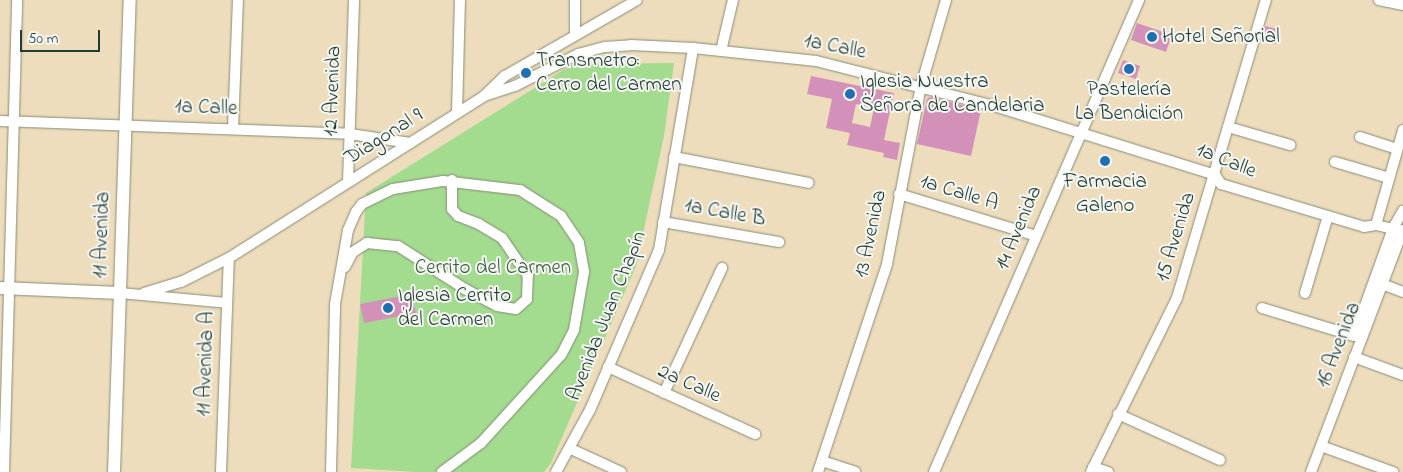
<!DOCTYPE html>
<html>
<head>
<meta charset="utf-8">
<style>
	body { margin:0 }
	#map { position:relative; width:1403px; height:472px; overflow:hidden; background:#eeddbc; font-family:"Indie Flower",sans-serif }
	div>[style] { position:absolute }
	.green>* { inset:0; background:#a3dc8f }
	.building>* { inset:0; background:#d391b9 }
	.roads { filter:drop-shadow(0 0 1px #868d78) drop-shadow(0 0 1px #868d78) }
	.minor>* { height:10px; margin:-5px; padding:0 5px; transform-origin:5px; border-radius:5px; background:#fff }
	.major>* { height:12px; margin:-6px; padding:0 6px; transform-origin:6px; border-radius:6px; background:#fff }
	.dots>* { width:14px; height:14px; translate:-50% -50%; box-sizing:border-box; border:2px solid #f6f6f2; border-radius:50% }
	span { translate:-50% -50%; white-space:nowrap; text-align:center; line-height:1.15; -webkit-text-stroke:4px #f6f6f2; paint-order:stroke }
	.poi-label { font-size:21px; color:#1f3d34 }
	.left { translate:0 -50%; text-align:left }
	.street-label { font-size:21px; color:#1f3d34 }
	.park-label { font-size:21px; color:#395d46 }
	.scale { position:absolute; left:20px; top:30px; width:80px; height:22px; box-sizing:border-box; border:2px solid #1f3d34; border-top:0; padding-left:6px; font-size:15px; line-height:18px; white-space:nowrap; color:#1f3d34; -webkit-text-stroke:4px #f6f6f2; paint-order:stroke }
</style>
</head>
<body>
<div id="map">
	<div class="green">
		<div style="clip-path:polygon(674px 63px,664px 136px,636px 266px,551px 463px,544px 472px,416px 472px,351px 468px,366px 193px,573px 64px)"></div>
	</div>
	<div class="building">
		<div style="clip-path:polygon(1137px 23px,1172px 35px,1166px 52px,1131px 40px)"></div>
		<div style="clip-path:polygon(1265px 26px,1280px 30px,1276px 44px,1261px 40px)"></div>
		<div style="clip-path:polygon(1123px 60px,1140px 66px,1136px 79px,1118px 73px)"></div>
		<div style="clip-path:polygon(evenodd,811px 76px,894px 93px,884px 140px,900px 143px,897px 160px,883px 157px,884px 153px,847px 145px,850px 133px,826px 128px,832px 99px,807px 94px,811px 76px,856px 104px,874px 108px,870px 127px,852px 123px,856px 104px)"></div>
		<div style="clip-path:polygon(930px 97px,981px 110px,971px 156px,917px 144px,927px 99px)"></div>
		<div style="clip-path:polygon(412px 294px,416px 313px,364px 323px,360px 304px)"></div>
	</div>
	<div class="roads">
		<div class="minor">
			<div style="left:1379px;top:0;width:25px;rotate:12deg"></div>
			<div style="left:575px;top:34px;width:34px;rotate:-90deg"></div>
			<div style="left:721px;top:51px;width:52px;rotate:-76.8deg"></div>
			<div style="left:484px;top:96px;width:33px;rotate:-18deg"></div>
			<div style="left:515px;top:86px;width:71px;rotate:-26.9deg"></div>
			<div style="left:578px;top:54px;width:28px;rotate:-15deg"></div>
			<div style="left:605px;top:47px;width:26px;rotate:-4deg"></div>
			<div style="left:631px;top:45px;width:62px;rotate:2.8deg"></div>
			<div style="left:693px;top:48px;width:124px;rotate:6deg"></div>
			<div style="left:816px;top:61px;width:184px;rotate:14.2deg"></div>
			<div style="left:994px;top:106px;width:232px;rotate:17.3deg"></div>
			<div style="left:1215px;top:175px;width:11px;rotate:56deg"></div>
			<div style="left:1221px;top:184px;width:149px;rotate:16.7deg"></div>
			<div style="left:1364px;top:227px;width:12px;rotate:-9deg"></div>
			<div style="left:1376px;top:225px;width:28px;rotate:13deg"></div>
			<div style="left:457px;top:113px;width:113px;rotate:-88.5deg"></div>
			<div style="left:0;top:121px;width:350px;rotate:2.1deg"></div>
			<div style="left:350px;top:134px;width:61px;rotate:8.5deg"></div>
			<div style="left:1228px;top:127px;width:65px;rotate:16.2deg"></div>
			<div style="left:233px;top:129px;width:129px;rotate:-87.8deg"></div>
			<div style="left:1360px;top:137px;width:39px;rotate:18deg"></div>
			<div style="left:674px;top:157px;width:137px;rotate:10.9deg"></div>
			<div style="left:1335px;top:162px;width:56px;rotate:16.5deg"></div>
			<div style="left:348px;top:182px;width:182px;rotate:-88.1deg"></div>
			<div style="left:899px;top:194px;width:143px;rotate:17deg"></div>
			<div style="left:663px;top:222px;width:118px;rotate:9.8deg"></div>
			<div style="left:1376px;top:225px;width:99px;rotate:-74.1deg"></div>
			<div style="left:345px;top:267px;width:17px;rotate:-62deg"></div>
			<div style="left:353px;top:252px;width:17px;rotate:-33deg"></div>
			<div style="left:367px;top:243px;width:31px;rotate:6deg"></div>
			<div style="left:398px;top:246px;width:80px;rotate:32.7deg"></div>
			<div style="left:465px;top:289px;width:36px;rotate:28deg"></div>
			<div style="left:497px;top:306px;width:19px;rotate:9deg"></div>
			<div style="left:516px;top:309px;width:15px;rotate:-42deg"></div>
			<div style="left:527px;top:299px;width:23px;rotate:-88deg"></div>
			<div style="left:528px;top:276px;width:46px;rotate:-124.4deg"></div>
			<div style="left:502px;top:238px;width:27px;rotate:-149deg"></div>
			<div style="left:479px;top:224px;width:22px;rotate:-159deg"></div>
			<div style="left:458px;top:216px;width:9px;rotate:-131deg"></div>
			<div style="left:452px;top:209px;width:29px;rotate:-90deg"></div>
			<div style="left:1382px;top:284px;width:22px;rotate:21deg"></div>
			<div style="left:120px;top:293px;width:107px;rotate:5.3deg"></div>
			<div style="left:144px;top:293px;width:39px;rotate:-17deg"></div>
			<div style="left:181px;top:282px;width:54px;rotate:-26.6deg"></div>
			<div style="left:229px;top:258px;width:302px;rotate:-32.4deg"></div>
			<div style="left:484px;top:96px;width:29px;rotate:-44deg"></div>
			<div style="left:505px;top:76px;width:152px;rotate:-29.9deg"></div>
			<div style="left:1305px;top:293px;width:80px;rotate:-73.4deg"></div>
			<div style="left:1262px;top:308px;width:96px;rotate:16.9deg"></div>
			<div style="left:1354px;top:336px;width:115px;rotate:-70.1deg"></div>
			<div style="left:1393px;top:228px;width:20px;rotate:-60deg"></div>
			<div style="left:1354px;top:357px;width:52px;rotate:20.2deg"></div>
			<div style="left:608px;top:367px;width:162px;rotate:24.5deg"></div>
			<div style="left:664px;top:393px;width:138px;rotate:-65.1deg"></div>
			<div style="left:1118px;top:414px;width:112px;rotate:24.3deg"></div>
			<div style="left:1321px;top:446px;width:77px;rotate:19.9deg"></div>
			<div style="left:571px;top:449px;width:55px;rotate:24.7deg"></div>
			<div style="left:822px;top:461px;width:35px;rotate:18deg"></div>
			<div style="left:1093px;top:467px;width:16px;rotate:18deg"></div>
			<div style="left:4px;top:472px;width:472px;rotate:-88.4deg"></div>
			<div style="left:221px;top:472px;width:214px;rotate:-87.9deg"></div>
			<div style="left:331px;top:472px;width:168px;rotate:-88.6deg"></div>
			<div style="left:335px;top:304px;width:75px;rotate:-80deg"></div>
			<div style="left:348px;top:230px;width:20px;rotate:-66deg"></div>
			<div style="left:356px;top:212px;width:10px;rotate:-53deg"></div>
			<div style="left:362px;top:204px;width:34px;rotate:-26deg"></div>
			<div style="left:393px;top:189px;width:51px;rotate:-9.1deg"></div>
			<div style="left:443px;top:181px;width:78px;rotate:6.7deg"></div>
			<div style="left:520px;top:190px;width:49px;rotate:32.4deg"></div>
			<div style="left:561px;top:216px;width:32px;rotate:56deg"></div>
			<div style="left:579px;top:243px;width:29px;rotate:80deg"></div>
			<div style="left:584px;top:272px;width:59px;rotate:99.8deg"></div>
			<div style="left:574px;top:330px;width:28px;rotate:117deg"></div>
			<div style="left:561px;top:355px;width:119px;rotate:132.3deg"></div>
			<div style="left:481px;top:443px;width:49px;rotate:143.4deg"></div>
			<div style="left:556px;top:472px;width:71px;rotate:-61.3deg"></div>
			<div style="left:590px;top:410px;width:174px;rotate:-66.7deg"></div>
			<div style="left:659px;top:250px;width:205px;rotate:-80.4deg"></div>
			<div style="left:818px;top:472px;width:219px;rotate:-71.6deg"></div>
			<div style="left:887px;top:264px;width:181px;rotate:-79.2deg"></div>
			<div style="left:921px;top:86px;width:90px;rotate:-73.8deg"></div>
			<div style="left:934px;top:472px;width:515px;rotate:-66.52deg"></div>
			<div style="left:1091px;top:472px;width:194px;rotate:-63.7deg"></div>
			<div style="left:1177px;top:298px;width:311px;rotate:-73.4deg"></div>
			<div style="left:1311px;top:472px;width:259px;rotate:-69.2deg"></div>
		</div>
		<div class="major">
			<div style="left:0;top:288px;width:120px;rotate:2.4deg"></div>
			<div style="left:114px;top:472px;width:472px;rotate:-88.1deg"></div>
		</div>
	</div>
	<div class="dots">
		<div style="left:1152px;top:37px;background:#1f6fb2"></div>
		<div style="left:1129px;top:69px;background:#1f6fb2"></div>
		<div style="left:526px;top:73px;background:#1f6fb2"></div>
		<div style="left:850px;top:94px;background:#1f6fb2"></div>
		<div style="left:1105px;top:161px;background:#1f6fb2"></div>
		<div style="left:388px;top:308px;background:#1f6fb2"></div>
	</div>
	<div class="poi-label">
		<span class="left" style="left:1162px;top:37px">Hotel Señorial</span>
		<span class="left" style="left:536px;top:73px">Transmetro:<br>Cerro del Carmen</span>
		<span class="left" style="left:860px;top:94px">Iglesia Nuestra<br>Señora de Candelaria</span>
		<span style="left:1129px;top:102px">Pastelería<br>La Bendición</span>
		<span style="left:1105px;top:194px">Farmacia<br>Galeno</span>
		<span class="left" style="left:398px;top:308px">Iglesia Cerrito<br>del Carmen</span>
	</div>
	<div class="street-label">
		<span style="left:835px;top:47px;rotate:11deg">1a Calle</span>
		<span style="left:333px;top:91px;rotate:-88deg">12 Avenida</span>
		<span style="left:206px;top:108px;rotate:2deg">1a Calle</span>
		<span style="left:384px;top:137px;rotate:-32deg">Diagonal 9</span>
		<span style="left:1226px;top:161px;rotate:22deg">1a Calle</span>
		<span style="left:959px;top:193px;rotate:17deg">1a Calle A</span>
		<span style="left:725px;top:213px;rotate:10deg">1a Calle B</span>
		<span style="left:1019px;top:228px;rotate:-67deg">14 Avenida</span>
		<span style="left:871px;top:234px;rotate:-78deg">13 Avenida</span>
		<span style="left:102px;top:235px;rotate:-88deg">11 Avenida</span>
		<span style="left:1176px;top:237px;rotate:-73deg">15 Avenida</span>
		<span style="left:607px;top:316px;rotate:-68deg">Avenida Juan Chapín</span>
		<span style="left:1339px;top:345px;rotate:-69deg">16 Avenida</span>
		<span style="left:206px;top:364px;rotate:-88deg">11 Avenida A</span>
		<span style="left:689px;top:384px;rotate:24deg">2a Calle</span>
	</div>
	<div class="park-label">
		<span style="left:493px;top:268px">Cerrito del Carmen</span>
	</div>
	<div class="scale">50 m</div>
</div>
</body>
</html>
